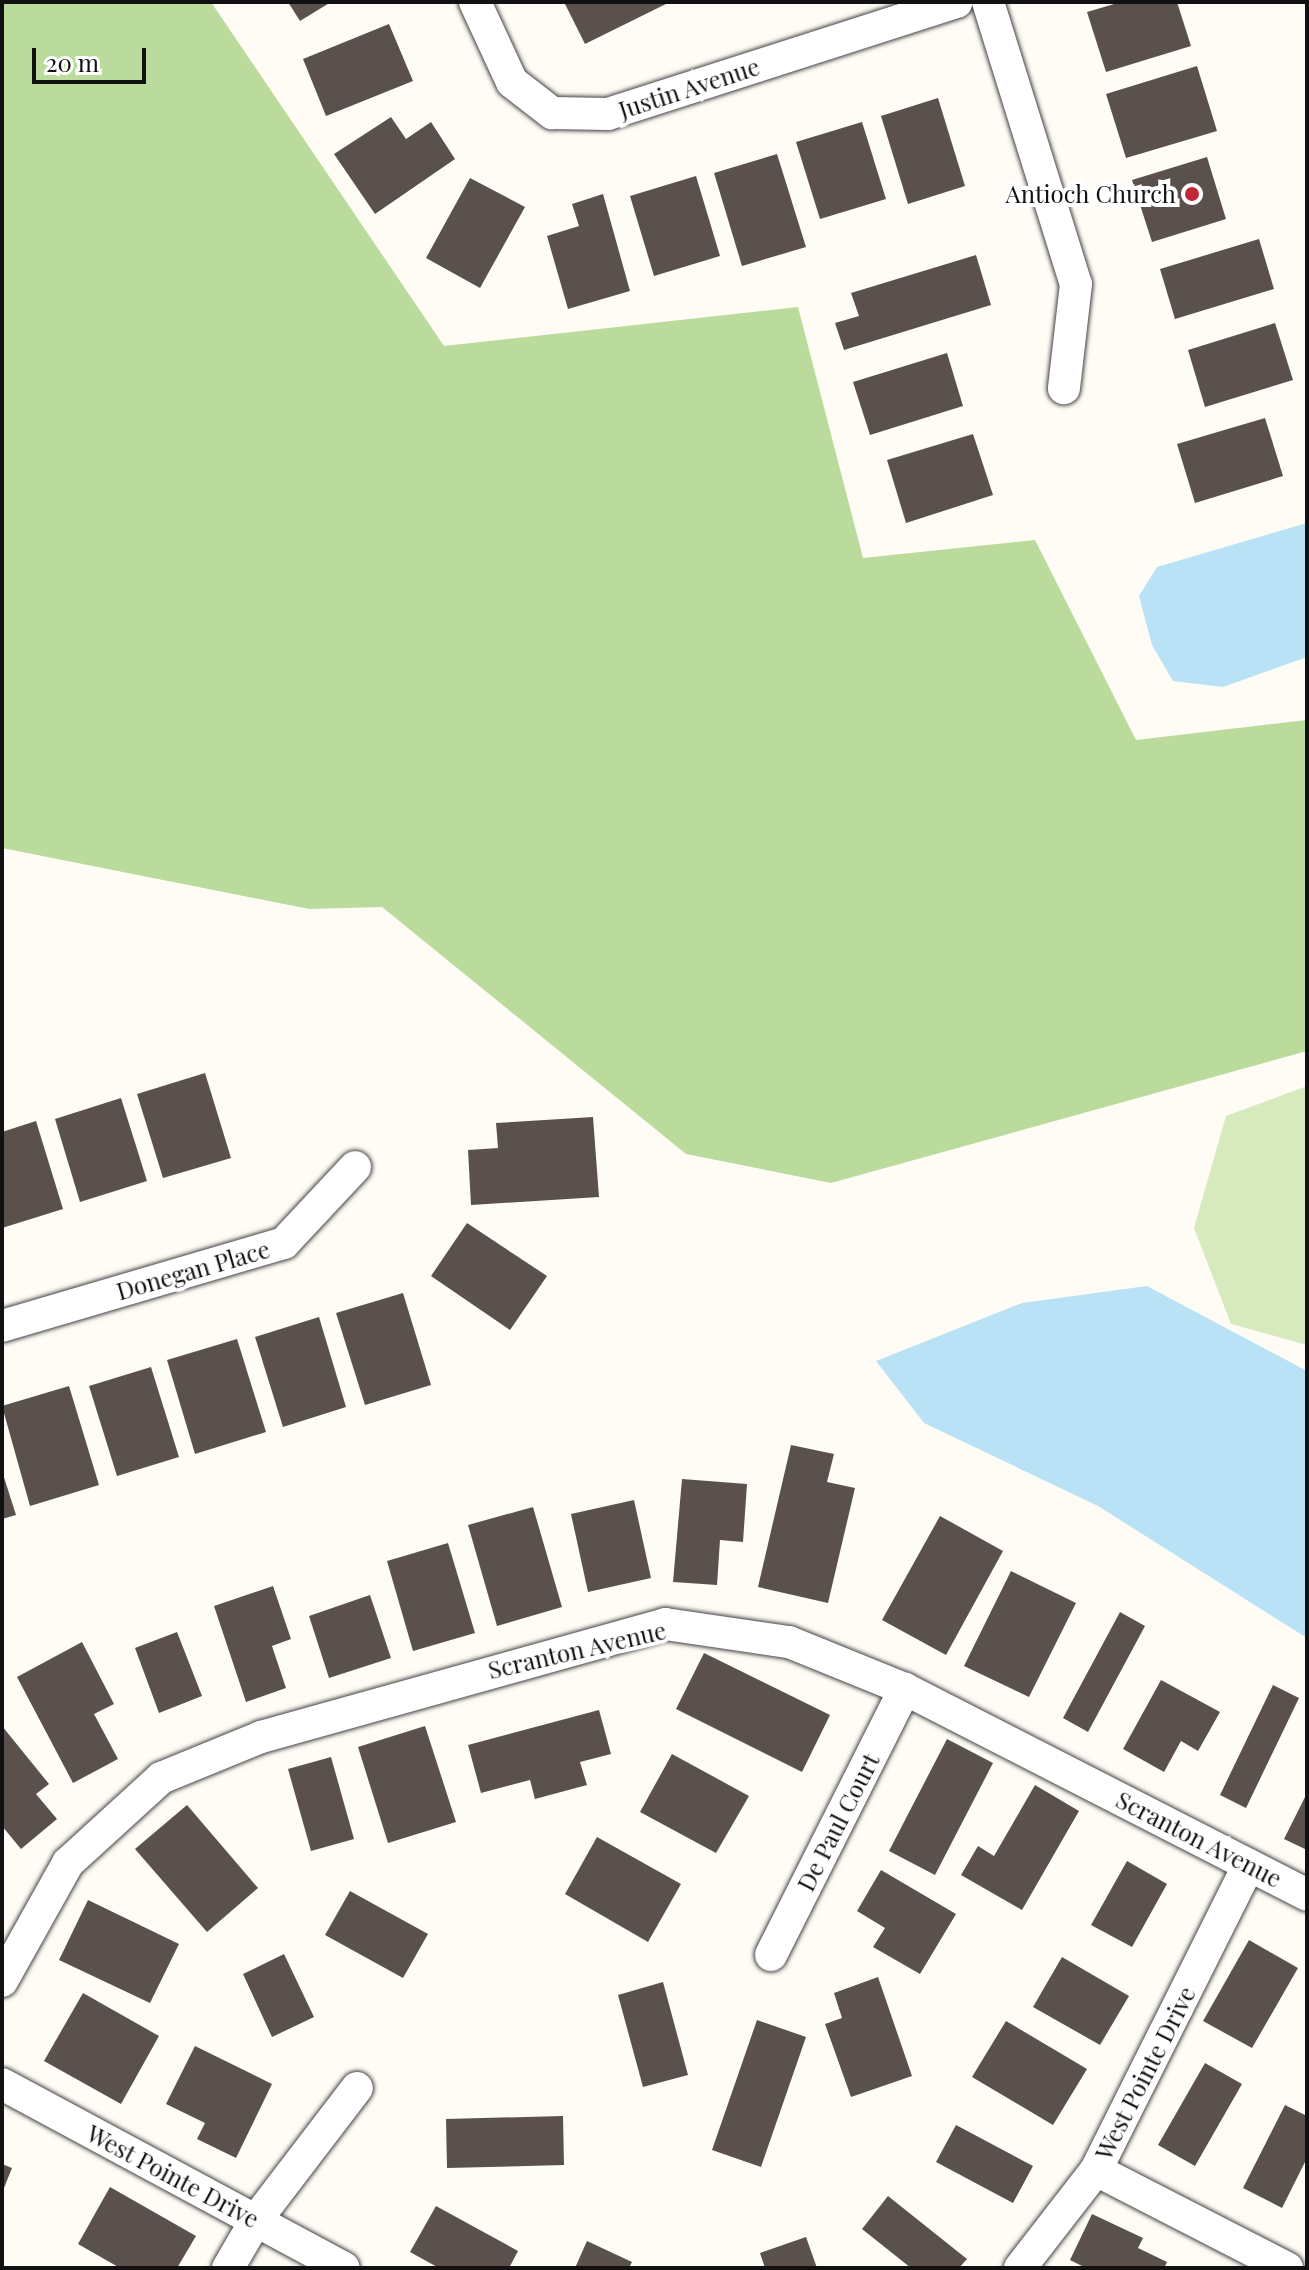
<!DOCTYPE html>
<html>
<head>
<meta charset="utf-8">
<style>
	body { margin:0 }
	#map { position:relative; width:1309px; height:2270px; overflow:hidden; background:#fffcf5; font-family:"Playfair Display",serif }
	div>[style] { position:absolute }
	.green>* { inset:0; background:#d7eabd }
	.forest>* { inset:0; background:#bbdb9c }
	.water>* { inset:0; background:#b9e2f6 }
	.building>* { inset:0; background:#5a514d }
	.roads { filter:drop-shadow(0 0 2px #444) drop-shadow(0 0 2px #444) }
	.minor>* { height:32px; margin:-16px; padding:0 16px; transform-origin:16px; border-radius:16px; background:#fff }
	.dots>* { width:22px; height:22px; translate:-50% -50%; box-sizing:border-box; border:4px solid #fff; border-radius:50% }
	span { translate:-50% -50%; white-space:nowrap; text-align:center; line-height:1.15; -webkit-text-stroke:8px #fff; paint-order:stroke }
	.street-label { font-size:24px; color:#111 }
	.poi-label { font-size:24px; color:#111 }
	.right { translate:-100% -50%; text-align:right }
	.frame { position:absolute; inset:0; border:4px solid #111; pointer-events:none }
	.scale { position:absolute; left:32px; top:48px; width:114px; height:36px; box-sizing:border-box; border:4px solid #111; border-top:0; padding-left:10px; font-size:24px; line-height:28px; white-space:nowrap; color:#111; -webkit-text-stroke:6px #fff; paint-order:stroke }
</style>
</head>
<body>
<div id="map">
	<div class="green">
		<div style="clip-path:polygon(1307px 1086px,1307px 1345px,1231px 1324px,1194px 1228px,1226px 1116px)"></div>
	</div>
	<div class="forest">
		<div style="clip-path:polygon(2px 2px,211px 2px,444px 346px,798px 307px,863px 558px,1035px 540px,1136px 740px,1307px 720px,1307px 1051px,831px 1183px,686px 1154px,382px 907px,309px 909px,2px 848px)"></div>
	</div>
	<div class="water">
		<div style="clip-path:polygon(1307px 523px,1307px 657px,1223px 687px,1173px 681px,1152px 645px,1139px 596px,1157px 567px)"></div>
		<div style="clip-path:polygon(1147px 1286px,1307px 1371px,1307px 1638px,1098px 1506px,924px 1423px,876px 1361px,1022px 1303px)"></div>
	</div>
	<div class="building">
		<div style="clip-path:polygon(288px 2px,331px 2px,300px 21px)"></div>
		<div style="clip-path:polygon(564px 2px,670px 2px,585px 44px)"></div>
		<div style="clip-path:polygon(1121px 2px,1177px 2px,1191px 46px,1106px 72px,1087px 12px)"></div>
		<div style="clip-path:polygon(389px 24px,413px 81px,326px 116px,303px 59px)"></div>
		<div style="clip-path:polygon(1197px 66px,1217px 131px,1126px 158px,1106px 94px)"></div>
		<div style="clip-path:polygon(938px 98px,965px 186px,908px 204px,881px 116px)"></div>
		<div style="clip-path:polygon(391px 117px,406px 139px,431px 122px,455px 159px,375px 214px,334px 154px)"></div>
		<div style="clip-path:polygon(862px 122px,886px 199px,820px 219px,796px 142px)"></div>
		<div style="clip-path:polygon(777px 154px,806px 247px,742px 266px,714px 173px)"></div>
		<div style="clip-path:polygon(1207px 157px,1226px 219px,1152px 242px,1132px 180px)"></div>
		<div style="clip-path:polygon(696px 176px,720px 256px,654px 276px,630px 196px)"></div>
		<div style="clip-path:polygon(470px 178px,525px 207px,480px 288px,426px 258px)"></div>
		<div style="clip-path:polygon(603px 194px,630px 291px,568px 309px,547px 236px,579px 226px,572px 204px)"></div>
		<div style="clip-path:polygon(1259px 239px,1274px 289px,1175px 319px,1160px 269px)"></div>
		<div style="clip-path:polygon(976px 255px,991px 305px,844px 350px,835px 323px,859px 316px,851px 293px)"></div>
		<div style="clip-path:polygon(1275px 323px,1293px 380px,1205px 407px,1188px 350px)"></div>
		<div style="clip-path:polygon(947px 353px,963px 406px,870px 435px,853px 382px)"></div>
		<div style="clip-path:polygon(1265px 418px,1283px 476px,1195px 503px,1177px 444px)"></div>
		<div style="clip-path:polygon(973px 434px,993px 495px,906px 523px,887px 460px)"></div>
		<div style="clip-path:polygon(205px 1073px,231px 1158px,163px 1178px,137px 1094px)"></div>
		<div style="clip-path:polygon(121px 1098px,147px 1181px,80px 1202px,55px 1119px)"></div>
		<div style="clip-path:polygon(593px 1117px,599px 1197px,471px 1205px,468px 1150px,498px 1148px,496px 1123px)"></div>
		<div style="clip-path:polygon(36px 1121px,63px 1209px,2px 1228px,2px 1132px)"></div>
		<div style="clip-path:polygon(467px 1223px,547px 1276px,510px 1330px,431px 1276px)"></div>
		<div style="clip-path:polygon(403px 1293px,431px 1385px,365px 1405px,336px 1313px)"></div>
		<div style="clip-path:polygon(319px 1317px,346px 1407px,283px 1427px,255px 1337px)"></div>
		<div style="clip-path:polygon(237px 1339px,266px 1432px,195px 1454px,167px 1360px)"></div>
		<div style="clip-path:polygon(151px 1367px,179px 1457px,117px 1476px,89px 1386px)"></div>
		<div style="clip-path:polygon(69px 1386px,99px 1485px,30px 1506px,2px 1406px)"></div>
		<div style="clip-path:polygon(791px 1445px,834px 1454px,827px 1482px,855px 1488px,828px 1603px,758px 1587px)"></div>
		<div style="clip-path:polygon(2px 1471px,16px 1515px,2px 1519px)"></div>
		<div style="clip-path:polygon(682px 1479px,747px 1484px,743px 1542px,720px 1540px,717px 1585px,673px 1582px)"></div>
		<div style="clip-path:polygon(634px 1500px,651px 1578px,588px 1592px,571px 1514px)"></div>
		<div style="clip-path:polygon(533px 1507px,562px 1607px,497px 1626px,468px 1525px)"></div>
		<div style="clip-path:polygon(940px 1516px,1003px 1551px,946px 1655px,882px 1620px)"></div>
		<div style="clip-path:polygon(448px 1543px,475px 1633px,413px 1651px,387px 1561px)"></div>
		<div style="clip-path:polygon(1011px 1571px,1076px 1603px,1029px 1697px,964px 1666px)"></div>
		<div style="clip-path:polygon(273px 1586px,291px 1639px,272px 1646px,286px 1688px,246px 1702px,214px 1606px)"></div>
		<div style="clip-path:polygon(370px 1595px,391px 1658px,329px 1678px,309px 1616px)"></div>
		<div style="clip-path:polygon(1120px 1612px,1145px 1626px,1088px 1732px,1063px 1718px)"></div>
		<div style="clip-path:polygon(177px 1632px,202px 1696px,159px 1713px,135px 1648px)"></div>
		<div style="clip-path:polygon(82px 1642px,114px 1704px,94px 1714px,118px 1759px,73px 1783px,17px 1677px)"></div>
		<div style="clip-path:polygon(704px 1653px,830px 1715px,802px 1772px,676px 1709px)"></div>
		<div style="clip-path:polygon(1161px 1680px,1220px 1712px,1198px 1751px,1181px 1741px,1164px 1772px,1123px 1749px)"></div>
		<div style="clip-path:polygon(1273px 1685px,1299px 1698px,1246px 1808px,1220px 1795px)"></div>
		<div style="clip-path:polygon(599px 1710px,611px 1754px,580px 1762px,587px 1785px,535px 1799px,530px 1780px,481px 1793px,468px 1745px)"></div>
		<div style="clip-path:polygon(2px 1726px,49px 1784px,36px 1794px,57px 1819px,21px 1849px,2px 1826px)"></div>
		<div style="clip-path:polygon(425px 1726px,456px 1822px,388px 1843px,358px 1747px)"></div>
		<div style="clip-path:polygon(947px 1739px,993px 1763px,935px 1875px,889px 1851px)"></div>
		<div style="clip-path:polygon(672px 1754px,749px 1796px,716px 1853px,640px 1812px)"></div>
		<div style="clip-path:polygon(331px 1757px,354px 1839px,311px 1851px,288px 1769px)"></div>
		<div style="clip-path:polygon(1035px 1785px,1079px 1811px,1022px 1910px,961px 1875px,978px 1846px,994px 1856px)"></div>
		<div style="clip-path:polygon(1307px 1793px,1307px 1850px,1284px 1839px)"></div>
		<div style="clip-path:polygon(187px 1805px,258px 1888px,207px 1932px,135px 1849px)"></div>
		<div style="clip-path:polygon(597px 1837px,681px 1884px,648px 1942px,565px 1894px)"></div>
		<div style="clip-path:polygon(1127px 1861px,1167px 1884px,1132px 1947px,1091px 1925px)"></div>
		<div style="clip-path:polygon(881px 1870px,956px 1914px,920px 1974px,873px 1947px,885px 1928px,857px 1911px)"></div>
		<div style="clip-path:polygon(350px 1891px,428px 1934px,403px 1978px,325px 1935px)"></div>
		<div style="clip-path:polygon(88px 1900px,179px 1944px,150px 2003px,59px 1960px)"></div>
		<div style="clip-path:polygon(1249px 1940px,1298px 1968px,1252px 2048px,1203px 2021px)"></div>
		<div style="clip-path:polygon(284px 1954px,314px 2017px,272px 2037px,243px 1974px)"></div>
		<div style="clip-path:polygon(1062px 1957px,1129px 1996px,1100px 2045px,1033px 2007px)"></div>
		<div style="clip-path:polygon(878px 1977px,912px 2076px,851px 2097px,825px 2024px,842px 2018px,834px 1993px)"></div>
		<div style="clip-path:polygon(663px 1982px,688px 2075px,643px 2087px,618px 1995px)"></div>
		<div style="clip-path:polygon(83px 1993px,159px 2036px,121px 2104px,44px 2061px)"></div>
		<div style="clip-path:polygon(757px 2020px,806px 2037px,761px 2167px,712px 2150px)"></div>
		<div style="clip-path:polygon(1006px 2021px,1087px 2069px,1053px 2125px,972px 2077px)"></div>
		<div style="clip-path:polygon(195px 2046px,272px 2084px,236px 2158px,197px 2139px,205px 2123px,166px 2104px)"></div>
		<div style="clip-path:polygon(1205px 2063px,1242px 2084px,1195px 2166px,1158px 2145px)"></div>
		<div style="clip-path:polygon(1285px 2105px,1307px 2116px,1307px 2158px,1282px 2208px,1243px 2188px)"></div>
		<div style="clip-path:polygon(563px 2116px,564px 2165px,447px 2168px,446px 2119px)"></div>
		<div style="clip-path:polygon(956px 2125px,1033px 2166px,1013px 2203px,936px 2162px)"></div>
		<div style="clip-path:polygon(2px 2164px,12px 2168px,2px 2193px)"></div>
		<div style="clip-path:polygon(110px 2187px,196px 2236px,177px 2268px,120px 2268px,78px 2244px)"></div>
		<div style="clip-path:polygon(888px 2196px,967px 2259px,959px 2268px,911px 2268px,862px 2229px)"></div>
		<div style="clip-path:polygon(436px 2206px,518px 2251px,509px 2268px,439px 2268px,410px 2252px)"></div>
		<div style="clip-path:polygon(1092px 2214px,1143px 2238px,1138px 2248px,1167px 2262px,1164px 2268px,1086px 2268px,1070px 2260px)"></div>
		<div style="clip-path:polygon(806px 2237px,817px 2268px,765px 2268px,760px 2253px)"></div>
		<div style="clip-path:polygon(587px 2241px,632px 2262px,629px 2268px,575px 2268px)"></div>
	</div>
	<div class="roads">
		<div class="minor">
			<div style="left:475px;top:2px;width:88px;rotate:65.2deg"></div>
			<div style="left:512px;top:82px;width:51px;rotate:37.8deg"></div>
			<div style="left:552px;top:113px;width:56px;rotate:1deg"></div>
			<div style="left:608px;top:114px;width:366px;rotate:-17.8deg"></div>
			<div style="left:988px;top:2px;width:295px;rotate:72.7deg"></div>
			<div style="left:1076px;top:284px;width:105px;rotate:96.6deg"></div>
			<div style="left:2px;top:1326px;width:294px;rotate:-16.4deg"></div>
			<div style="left:284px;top:1243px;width:104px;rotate:-46.9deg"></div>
			<div style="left:771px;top:1955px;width:298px;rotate:-63.3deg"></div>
			<div style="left:2px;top:1981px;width:135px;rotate:-60.8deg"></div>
			<div style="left:68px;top:1863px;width:126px;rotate:-42.4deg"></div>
			<div style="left:161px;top:1778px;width:108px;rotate:-22.3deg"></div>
			<div style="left:261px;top:1737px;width:420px;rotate:-15.6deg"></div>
			<div style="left:665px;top:1624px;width:125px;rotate:8.3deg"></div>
			<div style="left:789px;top:1642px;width:125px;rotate:22.1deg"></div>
			<div style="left:905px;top:1689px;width:452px;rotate:27.1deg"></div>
			<div style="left:2px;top:2084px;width:388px;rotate:28.3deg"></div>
			<div style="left:1096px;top:2170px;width:215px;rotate:27.2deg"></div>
			<div style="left:228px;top:2268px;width:56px;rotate:-59.7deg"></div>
			<div style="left:256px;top:2220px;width:166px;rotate:-52.6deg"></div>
			<div style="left:1020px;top:2268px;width:124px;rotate:-52.2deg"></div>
			<div style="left:1096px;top:2170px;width:341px;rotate:-63.4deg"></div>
		</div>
	</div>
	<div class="dots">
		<div style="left:1192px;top:194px;background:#c22736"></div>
	</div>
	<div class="street-label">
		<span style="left:689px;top:88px;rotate:-18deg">Justin Avenue</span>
		<span style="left:193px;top:1270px;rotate:-16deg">Donegan Place</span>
		<span style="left:577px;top:1650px;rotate:-13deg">Scranton Avenue</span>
		<span style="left:838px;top:1822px;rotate:-63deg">De Paul Court</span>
		<span style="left:1199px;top:1839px;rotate:27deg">Scranton Avenue</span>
		<span style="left:1145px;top:2073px;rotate:-63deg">West Pointe Drive</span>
		<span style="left:173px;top:2176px;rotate:28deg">West Pointe Drive</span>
	</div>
	<div class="poi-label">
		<span class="right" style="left:1176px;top:194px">Antioch Church</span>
	</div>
	<div class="frame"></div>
	<div class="scale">20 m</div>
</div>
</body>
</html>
